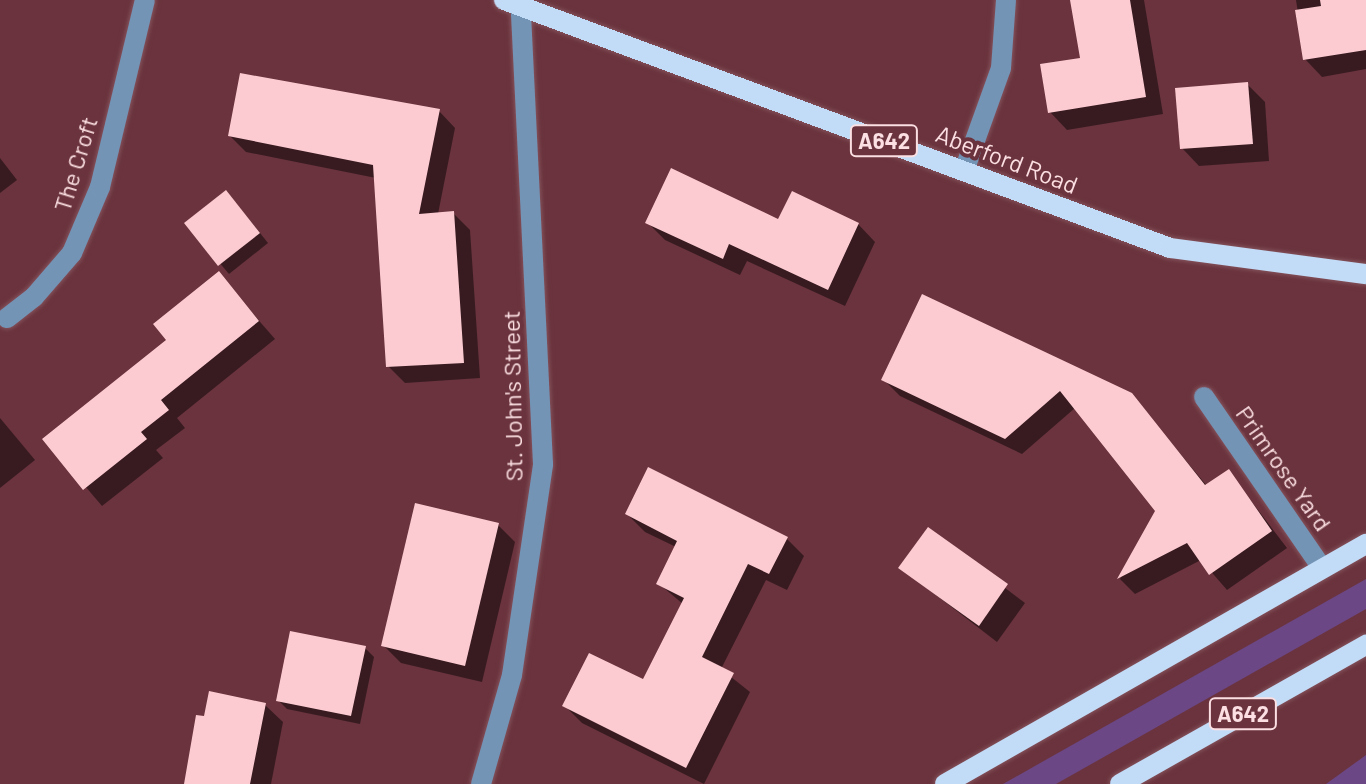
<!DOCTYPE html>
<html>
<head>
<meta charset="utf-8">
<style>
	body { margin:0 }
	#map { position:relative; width:1366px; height:784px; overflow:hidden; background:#6a333d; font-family:Barlow,sans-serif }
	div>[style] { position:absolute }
	.green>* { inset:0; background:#6b4785 }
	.shadow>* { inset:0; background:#0007 }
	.building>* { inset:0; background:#fccbd1 }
	.roads { filter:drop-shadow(0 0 2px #84525b) drop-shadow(0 0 2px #84525b) }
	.minor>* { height:20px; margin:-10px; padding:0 10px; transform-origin:10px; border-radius:10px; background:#7494b6 }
	.major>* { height:20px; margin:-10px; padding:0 10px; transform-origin:10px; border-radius:10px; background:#c2dcf7 }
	span { translate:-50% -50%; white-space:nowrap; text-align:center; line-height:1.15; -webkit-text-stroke:8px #6a333d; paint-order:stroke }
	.shield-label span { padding:2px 6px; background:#6a333d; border:2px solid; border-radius:6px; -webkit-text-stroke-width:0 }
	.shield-label { font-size:22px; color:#fbdfe2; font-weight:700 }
	.street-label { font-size:24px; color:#fbdfe2 }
</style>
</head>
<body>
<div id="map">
	<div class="green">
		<div style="clip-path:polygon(1366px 579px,1366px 609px,1056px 784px,1003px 784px)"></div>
		<div style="clip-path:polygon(1366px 755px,1366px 784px,1326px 784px)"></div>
	</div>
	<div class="shadow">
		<div style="clip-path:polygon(1072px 0,1144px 0,1163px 114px,1067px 130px,1050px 112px,1082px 60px)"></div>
		<div style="clip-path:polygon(1296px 0,1366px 0,1366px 69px,1322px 77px,1305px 59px)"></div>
		<div style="clip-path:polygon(1247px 84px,1265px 102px,1269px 161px,1199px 166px,1182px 148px)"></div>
		<div style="clip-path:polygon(439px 111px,455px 128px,438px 214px,453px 213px,470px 230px,480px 378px,405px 383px,388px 366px,376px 178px,246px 152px,230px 136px)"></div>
		<div style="clip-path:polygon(0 158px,17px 180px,0 193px)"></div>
		<div style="clip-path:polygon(235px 202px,268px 243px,229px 274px,187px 224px)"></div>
		<div style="clip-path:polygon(647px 222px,858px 224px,875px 242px,845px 306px,747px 261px,740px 275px,665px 240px)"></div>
		<div style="clip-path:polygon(218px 274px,275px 339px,177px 418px,185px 428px,156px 450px,163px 458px,102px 506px,45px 439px,169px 340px)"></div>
		<div style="clip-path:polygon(884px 380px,1131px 395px,1207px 486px,1229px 472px,1287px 548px,1227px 590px,1201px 560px,1135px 594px,1120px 579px,1158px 511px,1075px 408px,1022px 454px,900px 396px)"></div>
		<div style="clip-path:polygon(0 418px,35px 460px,0 488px)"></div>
		<div style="clip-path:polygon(627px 514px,786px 538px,804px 556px,787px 590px,766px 580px,721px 669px,750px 692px,704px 784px,582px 723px,565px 706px,644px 682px,683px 604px,658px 583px,676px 547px,645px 532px)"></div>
		<div style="clip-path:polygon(498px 525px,515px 542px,482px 682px,401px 663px,383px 645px)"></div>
		<div style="clip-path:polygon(929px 530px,1025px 603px,997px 642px,901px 568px)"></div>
		<div style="clip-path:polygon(365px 648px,374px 657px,360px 724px,287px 709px,278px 700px)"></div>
		<div style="clip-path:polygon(265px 705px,283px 722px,271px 784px,191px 784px,206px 718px)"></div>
	</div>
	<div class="building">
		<div style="clip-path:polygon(1070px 0,1130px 0,1146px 97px,1048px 113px,1040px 64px,1080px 58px)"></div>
		<div style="clip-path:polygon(1320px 0,1366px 0,1366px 50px,1303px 60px,1295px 10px,1321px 6px)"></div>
		<div style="clip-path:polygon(240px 73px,440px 109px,419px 214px,454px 211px,464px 363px,386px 367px,373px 165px,228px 136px)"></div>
		<div style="clip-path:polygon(1248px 82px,1253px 144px,1180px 149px,1175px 88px)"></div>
		<div style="clip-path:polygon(671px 168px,778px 219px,792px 191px,859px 223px,828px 290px,729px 244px,723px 259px,645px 223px)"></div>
		<div style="clip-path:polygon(226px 190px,260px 233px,218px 266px,184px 223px)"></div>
		<div style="clip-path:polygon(219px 271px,259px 321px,161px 400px,169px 410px,141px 432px,147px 439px,83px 490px,42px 439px,166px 340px,153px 324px)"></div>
		<div style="clip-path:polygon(922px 294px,1132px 393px,1205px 485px,1229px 469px,1272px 531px,1209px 575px,1187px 543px,1117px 579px,1155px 511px,1060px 391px,1005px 439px,881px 380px)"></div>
		<div style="clip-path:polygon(648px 467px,788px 537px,769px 574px,748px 564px,702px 657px,734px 673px,686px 768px,562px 706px,589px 653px,643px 679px,684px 598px,656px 584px,677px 541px,625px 514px)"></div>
		<div style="clip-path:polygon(415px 503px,499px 523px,465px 666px,381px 646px)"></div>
		<div style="clip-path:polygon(928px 527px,1008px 584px,979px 626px,898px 568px)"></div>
		<div style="clip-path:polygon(290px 631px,366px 646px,351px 716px,276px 701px)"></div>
		<div style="clip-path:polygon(209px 691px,266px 703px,250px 784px,184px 784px,196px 715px,204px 716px)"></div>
	</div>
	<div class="roads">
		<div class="minor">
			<div style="left:964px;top:171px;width:109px;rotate:-70.2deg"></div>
			<div style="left:1001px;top:68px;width:68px;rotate:-85.8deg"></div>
			<div style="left:7px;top:318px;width:34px;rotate:-38deg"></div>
			<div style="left:34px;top:297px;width:58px;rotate:-49.2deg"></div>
			<div style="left:72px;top:253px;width:72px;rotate:-67deg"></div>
			<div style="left:100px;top:187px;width:192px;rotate:-76.5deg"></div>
			<div style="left:1204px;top:397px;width:208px;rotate:55.4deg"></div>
			<div style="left:481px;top:784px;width:113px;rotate:-74.1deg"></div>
			<div style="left:512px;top:675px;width:213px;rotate:-81.6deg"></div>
			<div style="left:543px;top:464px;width:465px;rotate:-92.8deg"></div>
		</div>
		<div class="major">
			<div style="left:504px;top:0;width:711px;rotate:20.42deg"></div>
			<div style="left:1170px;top:248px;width:198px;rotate:7.6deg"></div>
			<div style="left:945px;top:784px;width:485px;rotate:-29.7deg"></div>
			<div style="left:1120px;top:784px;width:283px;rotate:-29.5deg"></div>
		</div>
	</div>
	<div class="shield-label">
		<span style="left:884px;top:141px">A642</span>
		<span style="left:1243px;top:714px">A642</span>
	</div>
	<div class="street-label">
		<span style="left:1007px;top:159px;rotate:21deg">Aberford Road</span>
		<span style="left:75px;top:164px;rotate:-73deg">The Croft</span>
		<span style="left:512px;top:396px;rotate:-91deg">St. John's Street</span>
		<span style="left:1284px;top:468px;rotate:55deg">Primrose Yard</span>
	</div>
</div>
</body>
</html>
